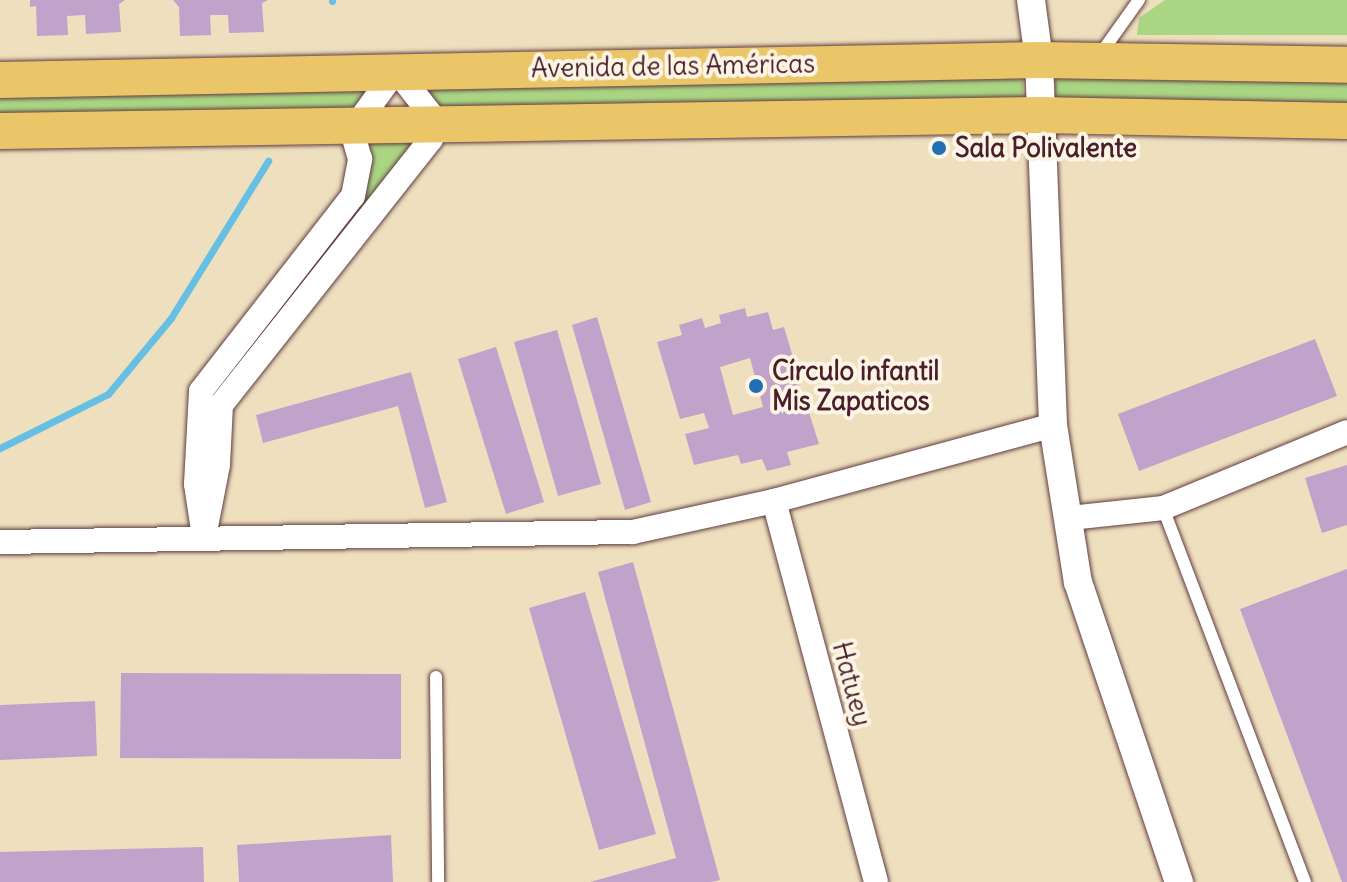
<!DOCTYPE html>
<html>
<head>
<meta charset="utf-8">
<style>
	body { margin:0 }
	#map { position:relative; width:1347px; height:882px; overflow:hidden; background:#eee0be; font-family:Delius,sans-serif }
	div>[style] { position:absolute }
	.green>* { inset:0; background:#aad683 }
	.stream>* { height:7px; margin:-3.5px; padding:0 3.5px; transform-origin:3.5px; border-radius:3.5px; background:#67c0e4 }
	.building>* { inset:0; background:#c1a2ca }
	.roads { filter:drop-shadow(0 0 2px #633c41) drop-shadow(0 0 2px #633c41) }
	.service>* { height:12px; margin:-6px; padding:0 6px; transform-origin:6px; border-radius:6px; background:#fff }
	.minor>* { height:24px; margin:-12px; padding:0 12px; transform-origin:12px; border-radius:12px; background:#fff }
	.tertiary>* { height:28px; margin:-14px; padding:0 14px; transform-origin:14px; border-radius:14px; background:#fff }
	.primary>* { height:36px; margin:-18px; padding:0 18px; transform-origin:18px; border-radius:18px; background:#ebc669 }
	.dots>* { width:22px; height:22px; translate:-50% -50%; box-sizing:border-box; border:4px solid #fcf5e5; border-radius:50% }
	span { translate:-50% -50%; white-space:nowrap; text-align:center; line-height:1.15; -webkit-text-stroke:8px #fcf5e5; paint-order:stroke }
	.street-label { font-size:26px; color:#4a1f2b }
	.poi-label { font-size:26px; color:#4a1f2b; font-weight:700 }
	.left { translate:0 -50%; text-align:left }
</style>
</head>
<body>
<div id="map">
	<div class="green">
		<div style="clip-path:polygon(1165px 0,1347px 0,1347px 35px,1137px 35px,1139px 18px)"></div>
		<div style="clip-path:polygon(1055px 75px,1347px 81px,1347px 105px,1055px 100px)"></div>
		<div style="clip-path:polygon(1023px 76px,1023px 100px,440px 108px,422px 85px)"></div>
		<div style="clip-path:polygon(370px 85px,353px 110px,0 116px,0 94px)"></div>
		<div style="clip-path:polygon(418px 138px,212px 402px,210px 394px,362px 199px,365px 139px)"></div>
	</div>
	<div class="stream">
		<div style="left:332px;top:1px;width:1px;rotate:-90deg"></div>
		<div style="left:0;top:448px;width:121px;rotate:-26.6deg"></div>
		<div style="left:108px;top:394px;width:99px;rotate:-50.3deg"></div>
		<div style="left:171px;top:318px;width:185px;rotate:-58.3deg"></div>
	</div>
	<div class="building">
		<div style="clip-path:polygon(30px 0,125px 0,119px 4px,121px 32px,86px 34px,85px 15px,67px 16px,68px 35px,37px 36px,36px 6px,30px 7px)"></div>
		<div style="clip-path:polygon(173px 0,268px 0,262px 3px,264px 32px,229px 33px,228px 15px,210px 15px,211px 35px,180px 36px,179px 7px)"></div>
		<div style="clip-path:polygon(evenodd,745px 308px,747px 317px,768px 312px,773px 330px,784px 327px,801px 384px,789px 389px,792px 401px,804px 397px,819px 444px,787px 452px,791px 465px,767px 471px,762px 459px,741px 464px,738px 455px,694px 465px,685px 434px,709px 428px,704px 413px,680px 419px,657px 342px,682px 335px,679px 325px,702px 318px,705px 328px,721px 323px,719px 315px,745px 308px,750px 358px,763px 407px,733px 415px,720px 367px,750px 358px)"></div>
		<div style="clip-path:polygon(597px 317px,651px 502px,625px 510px,572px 325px)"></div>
		<div style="clip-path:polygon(557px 330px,601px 484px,558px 496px,514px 342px)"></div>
		<div style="clip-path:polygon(1315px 339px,1337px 396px,1139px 471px,1118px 414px)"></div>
		<div style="clip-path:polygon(496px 347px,544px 502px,506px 514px,458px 359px)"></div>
		<div style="clip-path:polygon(411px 372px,447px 502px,425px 508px,398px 406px,263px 443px,256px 415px)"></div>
		<div style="clip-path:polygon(1347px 465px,1347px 525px,1322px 533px,1305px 478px)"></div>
		<div style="clip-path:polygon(633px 562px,720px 880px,711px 882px,590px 882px,676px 858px,598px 572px)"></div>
		<div style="clip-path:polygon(1347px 569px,1347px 882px,1342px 882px,1240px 609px)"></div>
		<div style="clip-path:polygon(585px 592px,656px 834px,599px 850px,529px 608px)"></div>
		<div style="clip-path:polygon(121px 673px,401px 674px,401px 759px,120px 758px)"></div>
		<div style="clip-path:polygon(95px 701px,97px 756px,0 760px,0 705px)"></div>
		<div style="clip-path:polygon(391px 835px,393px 882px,239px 882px,237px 845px)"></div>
		<div style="clip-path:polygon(203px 847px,204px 882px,0 882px,0 852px)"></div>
	</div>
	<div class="roads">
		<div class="service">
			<div style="left:1099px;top:56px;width:69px;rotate:-54.5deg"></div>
			<div style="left:1163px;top:508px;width:400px;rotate:69.2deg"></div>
			<div style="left:436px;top:677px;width:205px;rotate:89.4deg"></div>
		</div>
		<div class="minor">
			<div style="left:396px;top:70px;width:65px;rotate:51.9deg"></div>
			<div style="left:436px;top:121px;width:19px;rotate:106deg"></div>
			<div style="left:431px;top:139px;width:339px;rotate:128.3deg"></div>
			<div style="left:221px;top:405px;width:60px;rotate:92.9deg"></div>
			<div style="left:218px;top:465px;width:73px;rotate:101deg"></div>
			<div style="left:204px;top:537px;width:54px;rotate:-98.6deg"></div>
			<div style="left:196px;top:484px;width:93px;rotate:-86.9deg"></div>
			<div style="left:201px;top:391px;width:247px;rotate:-52.1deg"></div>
			<div style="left:353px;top:196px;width:38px;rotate:-79deg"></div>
			<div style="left:360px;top:159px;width:29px;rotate:-106deg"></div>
			<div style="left:352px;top:131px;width:75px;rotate:-54.2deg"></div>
			<div style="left:774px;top:501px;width:394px;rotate:75deg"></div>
			<div style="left:1070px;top:518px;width:94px;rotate:-6.1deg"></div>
			<div style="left:1163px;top:508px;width:199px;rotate:-22.4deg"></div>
			<div style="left:0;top:542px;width:633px;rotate:-0.91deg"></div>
			<div style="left:633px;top:532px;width:144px;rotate:-12.4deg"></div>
			<div style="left:774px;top:501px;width:289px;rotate:-15.2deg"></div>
		</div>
		<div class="tertiary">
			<div style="left:1031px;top:0;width:61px;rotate:82.4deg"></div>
			<div style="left:1039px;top:60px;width:365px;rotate:87.8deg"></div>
			<div style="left:1053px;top:425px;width:159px;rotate:81deg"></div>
			<div style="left:1078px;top:582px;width:317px;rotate:71.4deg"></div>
		</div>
		<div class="primary">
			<div style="left:0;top:80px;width:1039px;rotate:-1.1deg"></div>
			<div style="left:1039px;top:60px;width:308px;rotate:0.9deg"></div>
			<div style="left:0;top:131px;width:1039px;rotate:-0.88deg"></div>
			<div style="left:1039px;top:115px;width:308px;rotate:1.1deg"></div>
		</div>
	</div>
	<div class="dots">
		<div style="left:939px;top:148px;background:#1f6fb2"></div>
		<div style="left:756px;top:386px;background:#1f6fb2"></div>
	</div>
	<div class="street-label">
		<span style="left:673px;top:66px;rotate:-1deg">Avenida de las Américas</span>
		<span style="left:852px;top:684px;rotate:75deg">Hatuey</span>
	</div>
	<div class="poi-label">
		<span class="left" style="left:955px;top:148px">Sala Polivalente</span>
		<span class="left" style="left:772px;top:386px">Círculo infantil<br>Mis Zapaticos</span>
	</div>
</div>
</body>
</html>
